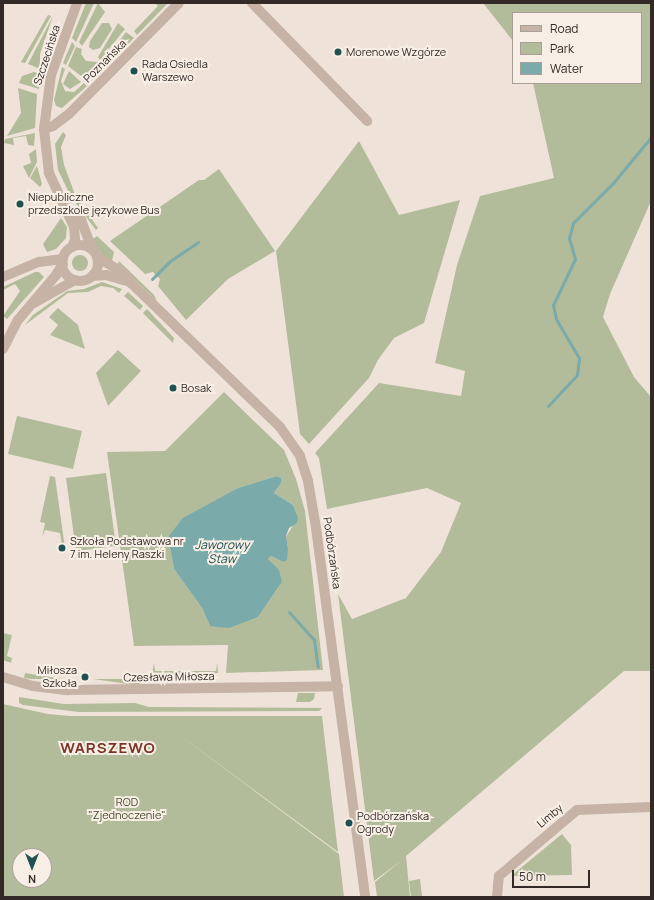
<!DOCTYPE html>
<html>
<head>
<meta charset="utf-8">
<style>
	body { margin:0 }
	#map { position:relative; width:654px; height:900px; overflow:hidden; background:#efe3d9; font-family:Manrope,sans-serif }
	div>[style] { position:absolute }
	.green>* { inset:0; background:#b3bc9a }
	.round { border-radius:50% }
	.water>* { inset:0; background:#7aaaa9 }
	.stream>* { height:3px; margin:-1.5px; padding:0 1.5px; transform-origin:1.5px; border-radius:1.5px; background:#7aaaa9 }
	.minor>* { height:10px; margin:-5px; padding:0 5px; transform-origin:5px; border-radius:5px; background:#c6b3a6 }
	.minor>.ring { margin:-5px; padding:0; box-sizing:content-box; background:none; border:10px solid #c6b3a6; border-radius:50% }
	.dots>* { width:11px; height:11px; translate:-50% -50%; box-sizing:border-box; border:2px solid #f7eee5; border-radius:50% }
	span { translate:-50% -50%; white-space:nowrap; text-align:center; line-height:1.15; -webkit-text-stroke:4px #f7eee5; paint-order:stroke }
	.poi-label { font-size:11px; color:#332926 }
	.left { translate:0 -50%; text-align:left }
	.right { translate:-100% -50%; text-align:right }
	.street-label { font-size:11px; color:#332926 }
	.park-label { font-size:11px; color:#444f2c }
	.water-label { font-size:12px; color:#1f5151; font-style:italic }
	.district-label { font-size:15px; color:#7b3526; font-weight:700; letter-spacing:1px }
	.frame { position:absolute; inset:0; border:4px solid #332926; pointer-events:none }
	.legend { position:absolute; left:512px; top:12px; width:130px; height:72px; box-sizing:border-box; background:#f7eee5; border:1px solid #a99f99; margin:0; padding:5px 7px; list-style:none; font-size:12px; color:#332926 }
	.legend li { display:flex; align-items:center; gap:8px; height:20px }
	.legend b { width:20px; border:1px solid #a99f99 }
	.north { position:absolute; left:12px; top:848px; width:40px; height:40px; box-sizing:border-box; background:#f7eee5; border:1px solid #a99f99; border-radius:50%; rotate:180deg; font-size:11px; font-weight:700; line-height:16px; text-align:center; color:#332926 }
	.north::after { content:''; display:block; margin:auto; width:14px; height:18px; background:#1f5151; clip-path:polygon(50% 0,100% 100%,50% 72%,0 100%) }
	.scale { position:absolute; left:512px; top:870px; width:78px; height:18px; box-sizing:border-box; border:2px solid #332926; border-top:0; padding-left:5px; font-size:12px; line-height:14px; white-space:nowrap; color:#332926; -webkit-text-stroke:3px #f7eee5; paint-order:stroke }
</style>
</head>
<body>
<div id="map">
	<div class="green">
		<div style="clip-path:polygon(86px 3px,94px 3px,76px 42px,72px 38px)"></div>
		<div style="clip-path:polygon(98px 3px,105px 12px,82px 46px,79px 42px)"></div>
		<div style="clip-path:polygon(155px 3px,168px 3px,137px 35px,134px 31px,158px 6px)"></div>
		<div style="clip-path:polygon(483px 3px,651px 3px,651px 201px,610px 294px,603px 317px,634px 377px,651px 397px,651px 671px,624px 671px,406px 856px,410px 897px,377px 897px,375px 882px,402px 860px,374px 881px,338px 594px,352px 619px,406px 598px,441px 552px,461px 503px,427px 488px,327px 509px,319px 458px,315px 453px,379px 383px,461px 396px,465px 371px,435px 363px,457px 265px,480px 196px,554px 178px,533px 83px,641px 83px,641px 13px,513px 13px,513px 41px)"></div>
		<div style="clip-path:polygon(48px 15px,51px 16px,25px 63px,21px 62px)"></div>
		<div style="clip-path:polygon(53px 16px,40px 54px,40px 69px,28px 64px)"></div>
		<div style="clip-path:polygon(102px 23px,109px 23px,112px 29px,100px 48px,93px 50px,89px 47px,90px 41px)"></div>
		<div style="clip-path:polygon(118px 23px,125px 29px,100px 60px,98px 57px)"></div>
		<div style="clip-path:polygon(126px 32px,134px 38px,108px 64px,103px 62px)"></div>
		<div style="clip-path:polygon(51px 35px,55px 36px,43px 70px,43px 60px)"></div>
		<div style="clip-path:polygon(72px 42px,75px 46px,66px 65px,63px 63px)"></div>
		<div style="clip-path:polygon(76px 47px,82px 49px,81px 54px,86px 61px,98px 62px,85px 79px,68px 66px)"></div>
		<div style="clip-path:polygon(62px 67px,65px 69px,61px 81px,65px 91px,74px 92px,84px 83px,87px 86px,62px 108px,56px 106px,54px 100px)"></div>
		<div style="clip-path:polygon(69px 71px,81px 82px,70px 89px,63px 84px)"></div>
		<div style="clip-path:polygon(34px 72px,40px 74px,39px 89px,19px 83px,22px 76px)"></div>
		<div style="clip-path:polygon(18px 88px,37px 94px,35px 128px,7px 136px,21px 113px)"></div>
		<div style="clip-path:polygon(63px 132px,66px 135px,61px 147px,64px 165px,76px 197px,98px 228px,96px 230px,71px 197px,58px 170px,55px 144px)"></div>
		<div style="clip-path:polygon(35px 133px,34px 146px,28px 145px,26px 136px,13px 138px,14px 145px,4px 143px,5px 139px)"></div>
		<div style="clip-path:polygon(359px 141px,399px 215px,460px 200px,424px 323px,394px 338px,378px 360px,369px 378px,309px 444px,300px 434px,276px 251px)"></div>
		<div style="clip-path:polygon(36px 149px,37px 162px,29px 178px,23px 166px,31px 163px,29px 154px)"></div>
		<div style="clip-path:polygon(37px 166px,42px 184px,40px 187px,30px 178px)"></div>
		<div style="clip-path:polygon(219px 169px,275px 251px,228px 279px,186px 320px,158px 286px,160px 279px,153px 272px,145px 274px,110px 241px,199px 180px,204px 180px)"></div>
		<div style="clip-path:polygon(61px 218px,67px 227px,66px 238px,56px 249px,47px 252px,43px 244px)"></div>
		<div style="clip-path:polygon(97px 236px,114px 252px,112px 261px,103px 256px,96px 247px,93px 239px)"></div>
		<div class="round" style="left:72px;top:255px;width:16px;height:16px"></div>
		<div style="clip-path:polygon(119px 261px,154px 295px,157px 301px,118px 264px)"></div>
		<div style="clip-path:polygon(35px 272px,39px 272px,44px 277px,7px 319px,3px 316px,20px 291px,15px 284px,3px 290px,3px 287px)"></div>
		<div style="clip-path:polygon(102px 282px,122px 289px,119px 293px,113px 288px,101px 286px,88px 292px,68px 293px,25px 325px,33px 315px,67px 291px,84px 289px)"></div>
		<div style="clip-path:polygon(128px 292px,143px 306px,140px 310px,124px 296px)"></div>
		<div style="clip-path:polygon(58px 308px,78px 325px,85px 349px,50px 335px,58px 325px,49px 317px)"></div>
		<div style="clip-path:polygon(147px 309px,174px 338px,173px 343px,143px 313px)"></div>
		<div style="clip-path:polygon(118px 350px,141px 371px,108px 406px,96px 373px)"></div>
		<div style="clip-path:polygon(evenodd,224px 392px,284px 450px,296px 479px,305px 511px,323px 670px,226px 673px,228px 645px,134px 646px,107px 452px,165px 451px,224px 392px,277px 476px,281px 478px,281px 483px,274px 493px,293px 505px,298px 517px,286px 537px,288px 548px,283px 562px,271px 556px,268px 559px,282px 582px,258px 617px,210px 626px,202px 608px,174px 569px,168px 537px,238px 488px,277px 476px)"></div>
		<div style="clip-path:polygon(17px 416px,82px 431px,73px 469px,8px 454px)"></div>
		<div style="clip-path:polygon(106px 473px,116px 546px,76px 551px,66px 478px)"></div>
		<div style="clip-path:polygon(50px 476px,55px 477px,65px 548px,62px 547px,60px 533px,45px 530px,42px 538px,45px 523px,40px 522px)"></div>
		<div style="clip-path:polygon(3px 633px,12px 635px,7px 656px,12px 658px,11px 663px,3px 660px)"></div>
		<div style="clip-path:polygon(154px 663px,155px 671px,216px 671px,217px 663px,218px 673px,152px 674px)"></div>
		<div style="clip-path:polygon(25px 673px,63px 679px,31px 679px,24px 678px)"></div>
		<div style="clip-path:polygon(93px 679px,144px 679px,144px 680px,139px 684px,128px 684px)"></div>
		<div style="clip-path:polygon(298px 693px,315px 693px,314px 699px,310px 702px,296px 702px)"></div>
		<div style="clip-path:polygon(19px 697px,64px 704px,135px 703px,149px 707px,322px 708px,319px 711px,78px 712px,23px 705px,19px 703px)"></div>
		<div style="clip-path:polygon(evenodd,3px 704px,48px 714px,70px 716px,322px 716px,338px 852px,170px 728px,339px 854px,344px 897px,3px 897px,3px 704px,20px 856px,44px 856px,44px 880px,20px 880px,20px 856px)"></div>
		<div style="clip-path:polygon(562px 834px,571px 845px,572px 875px,511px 876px)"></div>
		<div style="clip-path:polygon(420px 879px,422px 896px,411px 897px,409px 881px)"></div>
	</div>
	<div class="water">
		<div style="clip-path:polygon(277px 476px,281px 478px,281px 483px,274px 493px,293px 505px,298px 517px,297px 523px,289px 528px,286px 536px,288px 548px,287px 560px,283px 562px,271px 556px,268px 559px,279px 570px,282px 582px,258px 617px,229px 628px,210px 626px,202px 608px,174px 569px,168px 537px,183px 518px,238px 488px)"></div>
	</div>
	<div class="stream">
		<div style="left:152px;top:279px;width:25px;rotate:-45deg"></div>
		<div style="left:170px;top:261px;width:34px;rotate:-34deg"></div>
		<div style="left:548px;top:406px;width:42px;rotate:-46.9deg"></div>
		<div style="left:577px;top:375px;width:17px;rotate:-83deg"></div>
		<div style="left:579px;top:358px;width:45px;rotate:-120.5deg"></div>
		<div style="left:556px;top:319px;width:14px;rotate:-102deg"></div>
		<div style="left:553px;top:305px;width:51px;rotate:-64.4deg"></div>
		<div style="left:575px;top:259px;width:22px;rotate:-106deg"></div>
		<div style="left:569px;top:238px;width:16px;rotate:-75deg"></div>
		<div style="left:573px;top:223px;width:57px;rotate:-45deg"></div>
		<div style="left:613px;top:183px;width:60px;rotate:-50.4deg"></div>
		<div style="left:289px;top:612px;width:38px;rotate:48deg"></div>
		<div style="left:314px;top:640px;width:27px;rotate:82deg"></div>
	</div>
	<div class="minor">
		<div style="left:252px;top:3px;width:165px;rotate:45.7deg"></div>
		<div style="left:44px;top:129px;width:9px;rotate:-18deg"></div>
		<div style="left:53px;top:126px;width:20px;rotate:-37deg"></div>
		<div style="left:69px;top:114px;width:156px;rotate:-45.3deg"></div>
		<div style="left:65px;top:207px;width:21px;rotate:39deg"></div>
		<div style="left:81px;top:220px;width:31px;rotate:69deg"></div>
		<div class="ring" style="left:62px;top:245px;width:26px;height:26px"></div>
		<div style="left:72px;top:247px;width:8px;rotate:-67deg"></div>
		<div style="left:75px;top:240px;width:13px;rotate:-94deg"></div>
		<div style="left:74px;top:227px;width:60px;rotate:-114.8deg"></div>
		<div style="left:49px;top:173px;width:44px;rotate:-96.5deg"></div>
		<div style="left:44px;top:129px;width:54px;rotate:-82.6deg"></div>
		<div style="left:51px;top:75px;width:77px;rotate:-70.1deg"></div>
		<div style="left:97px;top:257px;width:33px;rotate:31deg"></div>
		<div style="left:125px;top:274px;width:11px;rotate:56deg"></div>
		<div style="left:131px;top:283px;width:207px;rotate:44deg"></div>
		<div style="left:280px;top:427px;width:35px;rotate:55deg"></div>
		<div style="left:300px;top:456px;width:26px;rotate:72deg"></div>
		<div style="left:308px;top:481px;width:48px;rotate:80.3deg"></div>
		<div style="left:316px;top:528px;width:372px;rotate:82.4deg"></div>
		<div style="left:92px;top:276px;width:14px;rotate:-4deg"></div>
		<div style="left:106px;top:275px;width:25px;rotate:16deg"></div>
		<div style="left:3px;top:277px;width:39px;rotate:-23deg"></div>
		<div style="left:39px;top:262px;width:24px;rotate:-7deg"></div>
		<div style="left:34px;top:303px;width:47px;rotate:-29.3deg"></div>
		<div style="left:3px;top:349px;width:33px;rotate:-63deg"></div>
		<div style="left:18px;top:320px;width:59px;rotate:-49.8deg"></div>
		<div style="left:56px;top:275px;width:13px;rotate:-58deg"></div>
		<div style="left:3px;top:677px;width:31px;rotate:17deg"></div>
		<div style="left:33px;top:686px;width:35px;rotate:7deg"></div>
		<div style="left:68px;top:690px;width:270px;rotate:-0.8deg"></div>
		<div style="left:497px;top:897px;width:21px;rotate:-85deg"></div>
		<div style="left:499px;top:876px;width:102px;rotate:-40.2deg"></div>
		<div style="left:577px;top:810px;width:74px;rotate:-2.3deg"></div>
	</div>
	<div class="dots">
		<div style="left:338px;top:52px;background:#1f5151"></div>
		<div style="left:134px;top:71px;background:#1f5151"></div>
		<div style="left:20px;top:204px;background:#1f5151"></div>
		<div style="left:173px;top:388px;background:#1f5151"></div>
		<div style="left:62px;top:548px;background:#1f5151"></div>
		<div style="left:85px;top:677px;background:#1f5151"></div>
		<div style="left:349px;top:823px;background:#1f5151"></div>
	</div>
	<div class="poi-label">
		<span class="left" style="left:346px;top:52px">Morenowe Wzgórze</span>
		<span class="left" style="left:142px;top:71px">Rada Osiedla<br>Warszewo</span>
		<span class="left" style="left:28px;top:204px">Niepubliczne<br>przedszkole językowe Bus</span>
		<span class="left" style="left:181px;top:388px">Bosak</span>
		<span class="left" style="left:70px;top:548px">Szkoła Podstawowa nr<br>7 im. Heleny Raszki</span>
		<span class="right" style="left:77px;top:677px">Miłosza<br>Szkoła</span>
		<span class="left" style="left:357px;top:823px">Podbórzańska<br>Ogrody</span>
	</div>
	<div class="street-label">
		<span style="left:47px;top:55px;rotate:-72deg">Szczecińska</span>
		<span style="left:105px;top:61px;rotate:-45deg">Poznańska</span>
		<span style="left:332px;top:553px;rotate:82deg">Podbórzańska</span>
		<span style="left:169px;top:677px;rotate:-1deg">Czesława Miłosza</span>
		<span style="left:550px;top:816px;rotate:-40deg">Limby</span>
	</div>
	<div class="park-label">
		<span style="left:127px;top:809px">ROD<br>"Zjednoczenie"</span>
	</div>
	<div class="water-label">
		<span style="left:222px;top:552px">Jaworowy<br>Staw</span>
	</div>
	<div class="district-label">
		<span style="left:108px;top:748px">WARSZEWO</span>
	</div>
	<div class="frame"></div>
	<ul class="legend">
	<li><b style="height:5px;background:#c6b3a6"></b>Road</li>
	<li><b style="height:11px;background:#b3bc9a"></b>Park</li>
	<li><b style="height:11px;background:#7aaaa9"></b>Water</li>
	</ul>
	<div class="north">N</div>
	<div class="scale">50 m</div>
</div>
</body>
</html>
